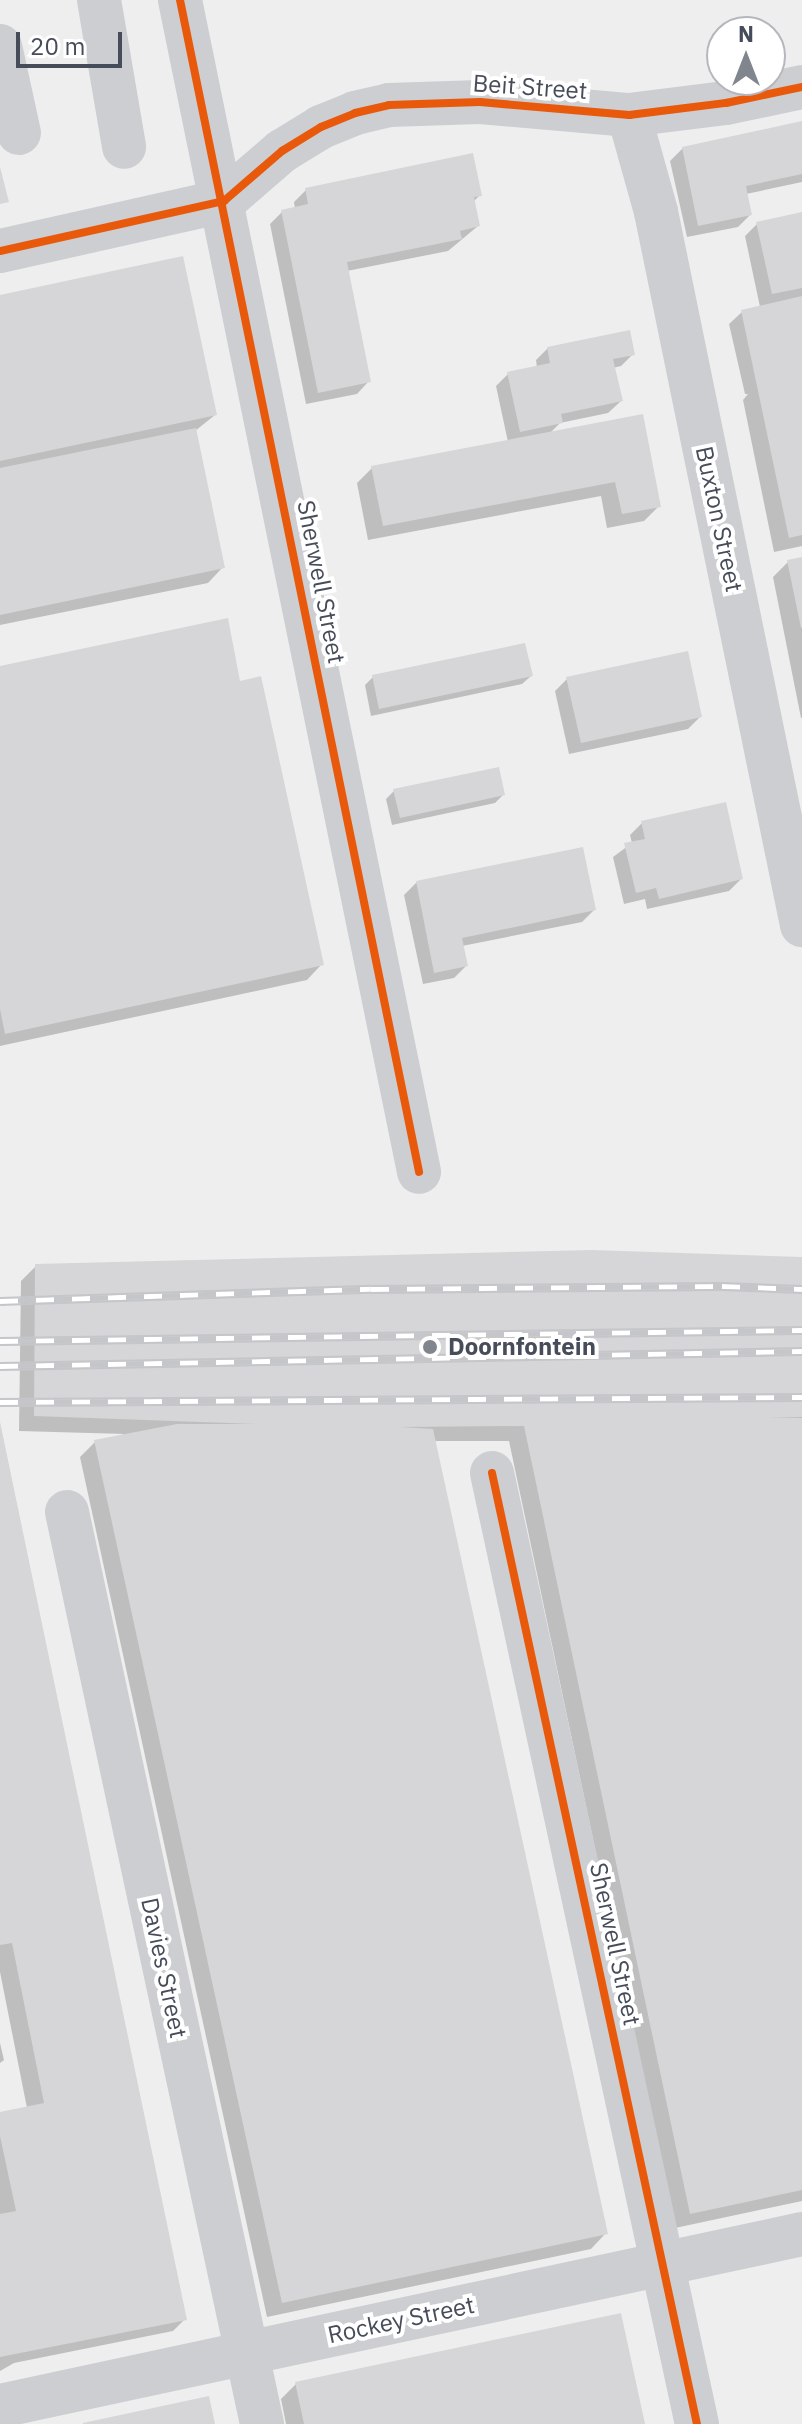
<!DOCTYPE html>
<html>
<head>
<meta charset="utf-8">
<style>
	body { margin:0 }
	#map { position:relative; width:802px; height:2424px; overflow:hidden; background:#eee; font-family:"IBM Plex Sans",sans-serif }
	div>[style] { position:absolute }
	.shadow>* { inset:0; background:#0003 }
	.building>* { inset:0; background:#d6d6d8 }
	.minor>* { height:44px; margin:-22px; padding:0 22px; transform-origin:22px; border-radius:22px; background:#ccced1 }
	.rail>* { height:9px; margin-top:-4.5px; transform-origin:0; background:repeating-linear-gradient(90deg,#fff 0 18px,#c5c6c9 0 36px); box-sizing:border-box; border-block:2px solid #c5c6c9 }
	.cycleway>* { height:8px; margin:-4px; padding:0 4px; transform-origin:4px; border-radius:4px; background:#e8590c }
	.dots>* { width:22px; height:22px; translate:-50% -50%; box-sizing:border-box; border:4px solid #fff; border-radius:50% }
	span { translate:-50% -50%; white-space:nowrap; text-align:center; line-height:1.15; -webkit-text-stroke:8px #fff; paint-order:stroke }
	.street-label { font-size:24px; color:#464c59 }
	.poi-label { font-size:24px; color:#464c59; font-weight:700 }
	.left { translate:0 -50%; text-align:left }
	.north { position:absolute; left:706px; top:16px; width:80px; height:80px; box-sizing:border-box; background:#fff; border:2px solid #b5b7bd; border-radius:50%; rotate:0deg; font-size:22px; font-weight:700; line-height:32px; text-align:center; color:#464c59 }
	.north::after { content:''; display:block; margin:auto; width:28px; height:36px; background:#81858d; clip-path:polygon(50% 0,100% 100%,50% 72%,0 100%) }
	.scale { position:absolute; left:16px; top:32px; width:106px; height:36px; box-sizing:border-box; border:4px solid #464c59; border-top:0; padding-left:10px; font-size:24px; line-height:28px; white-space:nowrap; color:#464c59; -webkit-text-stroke:6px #fff; paint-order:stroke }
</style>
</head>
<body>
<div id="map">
	<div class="shadow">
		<div style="clip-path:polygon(802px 123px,802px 182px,746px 194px,750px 215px,738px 227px,687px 237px,670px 161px,683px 148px)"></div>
		<div style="clip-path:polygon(306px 190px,480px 195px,473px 202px,478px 226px,448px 251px,347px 271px,369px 381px,357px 394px,306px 404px,270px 224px,282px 212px,295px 209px,294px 202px)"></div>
		<div style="clip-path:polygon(802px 214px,802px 546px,774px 552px,743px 400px,748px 394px,745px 394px,729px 324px,742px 312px,760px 307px,745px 236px,757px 224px)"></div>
		<div style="clip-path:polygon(0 297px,215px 415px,195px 431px,223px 567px,208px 583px,0 625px)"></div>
		<div style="clip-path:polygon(548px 348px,633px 354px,621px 366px,613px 368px,621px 401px,608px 413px,560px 423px,549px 434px,659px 506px,644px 521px,607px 528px,601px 496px,368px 540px,357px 483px,372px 468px,508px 442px,496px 386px,508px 374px,537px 368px,536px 360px)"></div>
		<div style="clip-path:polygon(802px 559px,802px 718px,801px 718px,773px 577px,788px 562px)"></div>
		<div style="clip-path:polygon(0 668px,238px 683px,322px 964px,307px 980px,0 1046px)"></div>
		<div style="clip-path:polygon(531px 676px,522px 684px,371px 716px,365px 685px,373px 677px)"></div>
		<div style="clip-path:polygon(567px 679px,700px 717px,688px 729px,569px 754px,555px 691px)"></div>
		<div style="clip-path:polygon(394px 791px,503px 795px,495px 803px,392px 825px,386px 799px)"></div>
		<div style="clip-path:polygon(642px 823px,741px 879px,729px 891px,647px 909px,645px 899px,624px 904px,613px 857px,632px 843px,630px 835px)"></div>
		<div style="clip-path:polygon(416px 883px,594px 910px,582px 922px,462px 946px,466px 966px,454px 978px,423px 984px,404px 895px)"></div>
		<div style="clip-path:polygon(802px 1259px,802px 2201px,675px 2228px,509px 1441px,434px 1441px,606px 2233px,591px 2249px,267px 2317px,80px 1457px,95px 1442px,125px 1434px,19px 1431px,21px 1281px,36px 1266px)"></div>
		<div style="clip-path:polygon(0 1424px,185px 2319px,173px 2331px,14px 2363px,0 2371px,0 2114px,27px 2108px,0 1972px)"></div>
		<div style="clip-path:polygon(0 2043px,4px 2060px,0 2063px)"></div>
		<div style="clip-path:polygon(296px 2384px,643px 2424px,286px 2424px,281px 2399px)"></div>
	</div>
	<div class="building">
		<div style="clip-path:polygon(802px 121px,802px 174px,746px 186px,752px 215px,698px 226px,682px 147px)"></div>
		<div style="clip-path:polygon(473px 153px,482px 196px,474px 197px,480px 226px,460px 231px,462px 239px,347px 262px,371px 382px,318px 393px,281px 210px,308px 204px,305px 188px)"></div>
		<div style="clip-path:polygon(0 167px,9px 202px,0 204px)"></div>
		<div style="clip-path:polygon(802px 212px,802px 288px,772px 294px,756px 222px)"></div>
		<div style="clip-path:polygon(183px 256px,217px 415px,0 461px,0 295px)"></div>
		<div style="clip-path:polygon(802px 296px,802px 535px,789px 538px,741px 310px)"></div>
		<div style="clip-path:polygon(630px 330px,635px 355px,613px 359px,623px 401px,561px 414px,563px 423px,520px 432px,507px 372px,550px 363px,547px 347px)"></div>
		<div style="clip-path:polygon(643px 414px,661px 507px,622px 514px,615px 482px,383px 526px,371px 466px)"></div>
		<div style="clip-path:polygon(196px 428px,225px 568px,0 615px,0 468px)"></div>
		<div style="clip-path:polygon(802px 557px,802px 628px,801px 628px,787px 560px)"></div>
		<div style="clip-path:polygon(228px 618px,240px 681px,261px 676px,324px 965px,5px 1034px,0 1009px,0 666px)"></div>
		<div style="clip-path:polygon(525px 643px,533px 676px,379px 709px,372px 675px)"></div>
		<div style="clip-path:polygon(688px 651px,702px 717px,581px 743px,566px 677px)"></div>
		<div style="clip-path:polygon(499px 767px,505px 795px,400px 818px,393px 789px)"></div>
		<div style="clip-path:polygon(726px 802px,743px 879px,659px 899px,656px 888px,636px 893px,624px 843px,645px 839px,641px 821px)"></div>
		<div style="clip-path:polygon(583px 847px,596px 910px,462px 938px,468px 966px,434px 973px,416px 881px)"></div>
		<div style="clip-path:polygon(592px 1250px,802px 1257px,802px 1417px,769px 1418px,802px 1418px,802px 2190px,690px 2214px,524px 1426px,400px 1427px,433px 1429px,608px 2234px,282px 2303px,94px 1440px,177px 1424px,259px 1424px,34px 1416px,35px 1264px)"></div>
		<div style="clip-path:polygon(0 1422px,187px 2320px,0 2357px,0 2214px,16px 2211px,0 2136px,0 2112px,44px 2103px,12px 1943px,0 1945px)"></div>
		<div style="clip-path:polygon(621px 2313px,645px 2424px,304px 2424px,295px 2382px)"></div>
		<div style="clip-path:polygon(209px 2396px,215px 2424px,83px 2424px,83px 2423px)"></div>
	</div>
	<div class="minor">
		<div style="left:99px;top:0;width:149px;rotate:80.3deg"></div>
		<div style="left:180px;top:0;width:1196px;rotate:78.47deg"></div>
		<div style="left:0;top:46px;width:89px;rotate:77.7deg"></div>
		<div style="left:629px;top:115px;width:101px;rotate:74.4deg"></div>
		<div style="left:656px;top:212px;width:728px;rotate:78.43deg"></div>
		<div style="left:0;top:251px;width:230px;rotate:-12.6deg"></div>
		<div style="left:224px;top:201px;width:77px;rotate:-40.8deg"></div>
		<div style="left:282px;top:151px;width:46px;rotate:-31.6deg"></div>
		<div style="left:321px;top:127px;width:37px;rotate:-22deg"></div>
		<div style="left:355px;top:113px;width:35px;rotate:-13deg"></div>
		<div style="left:389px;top:105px;width:91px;rotate:-1.9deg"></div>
		<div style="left:480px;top:102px;width:150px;rotate:5deg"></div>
		<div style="left:629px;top:115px;width:98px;rotate:-7.1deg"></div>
		<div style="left:726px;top:103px;width:78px;rotate:-11.9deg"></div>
		<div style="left:492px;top:1473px;width:973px;rotate:77.84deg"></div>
		<div style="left:67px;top:1512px;width:933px;rotate:77.93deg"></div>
		<div style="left:0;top:2406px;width:820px;rotate:-12.1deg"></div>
	</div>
	<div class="rail">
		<div style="left:0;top:1301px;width:371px;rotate:-1.9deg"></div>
		<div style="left:371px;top:1289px;width:351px;rotate:-0.5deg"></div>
		<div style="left:722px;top:1286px;width:80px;rotate:2.1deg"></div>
		<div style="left:0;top:1341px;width:802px;rotate:-0.79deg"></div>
		<div style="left:0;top:1366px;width:802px;rotate:-1.07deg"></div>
		<div style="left:0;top:1402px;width:802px;rotate:-0.36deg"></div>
	</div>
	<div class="cycleway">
		<div style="left:180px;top:0;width:1196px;rotate:78.47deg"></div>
		<div style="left:0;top:251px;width:230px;rotate:-12.6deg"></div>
		<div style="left:224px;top:201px;width:77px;rotate:-40.8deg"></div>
		<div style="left:282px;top:151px;width:46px;rotate:-31.6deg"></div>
		<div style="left:321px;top:127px;width:37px;rotate:-22deg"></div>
		<div style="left:355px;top:113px;width:35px;rotate:-13deg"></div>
		<div style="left:389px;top:105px;width:91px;rotate:-1.9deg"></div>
		<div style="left:480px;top:102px;width:150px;rotate:5deg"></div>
		<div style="left:629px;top:115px;width:98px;rotate:-7.1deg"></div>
		<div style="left:726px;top:103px;width:78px;rotate:-11.9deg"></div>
		<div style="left:492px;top:1473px;width:973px;rotate:77.84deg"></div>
	</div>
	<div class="dots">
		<div style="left:430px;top:1347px;background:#81858d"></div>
	</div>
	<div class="street-label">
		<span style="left:530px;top:87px;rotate:4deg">Beit Street</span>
		<span style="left:719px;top:519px;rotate:78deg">Buxton Street</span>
		<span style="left:321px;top:582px;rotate:79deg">Sherwell Street</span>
		<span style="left:615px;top:1944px;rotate:78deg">Sherwell Street</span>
		<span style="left:164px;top:1968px;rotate:78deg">Davies Street</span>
		<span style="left:401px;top:2320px;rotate:-12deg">Rockey Street</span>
	</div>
	<div class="poi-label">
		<span class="left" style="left:448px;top:1347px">Doornfontein</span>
	</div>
	<div class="north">N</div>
	<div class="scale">20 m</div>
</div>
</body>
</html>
